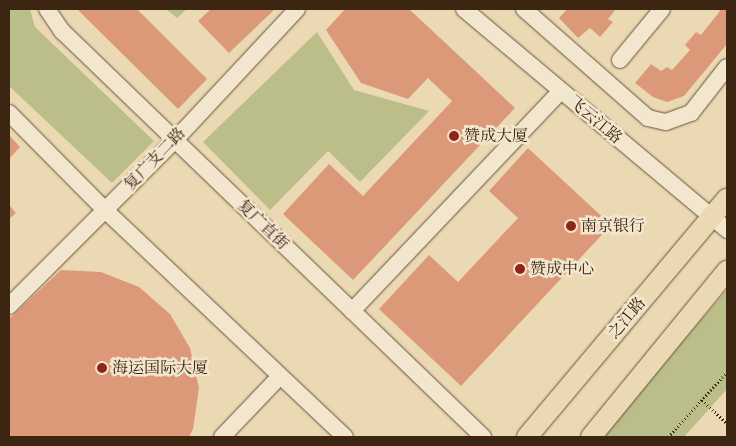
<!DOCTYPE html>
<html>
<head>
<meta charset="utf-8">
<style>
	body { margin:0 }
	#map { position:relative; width:736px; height:446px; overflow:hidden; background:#ebd9b3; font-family:Cardo,"Noto Serif SC",serif }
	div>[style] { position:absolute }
	.green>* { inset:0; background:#bcbe89 }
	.building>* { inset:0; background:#dc997a }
	.path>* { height:2.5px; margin-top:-1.25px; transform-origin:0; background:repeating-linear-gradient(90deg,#3c2511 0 1px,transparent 0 3.5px) }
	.roads { filter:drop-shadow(0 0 1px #68523a) drop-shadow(0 0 1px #68523a) }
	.minor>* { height:16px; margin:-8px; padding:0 8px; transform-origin:8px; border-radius:8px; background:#f2e6ce }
	.major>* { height:20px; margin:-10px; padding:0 10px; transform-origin:10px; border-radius:10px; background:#ebd9b3 }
	.dots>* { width:14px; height:14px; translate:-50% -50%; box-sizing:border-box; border:2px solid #f2e6ce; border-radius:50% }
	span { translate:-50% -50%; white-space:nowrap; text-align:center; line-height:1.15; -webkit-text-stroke:5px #f2e6ce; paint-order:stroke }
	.street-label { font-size:16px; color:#3c2511 }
	.poi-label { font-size:16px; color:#3c2511 }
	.left { translate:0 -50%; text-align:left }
	.frame { position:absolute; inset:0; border:10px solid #3c2511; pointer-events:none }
</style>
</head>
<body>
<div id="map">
	<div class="green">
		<div style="clip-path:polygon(9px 9px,30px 9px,35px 27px,154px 141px,112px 183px,9px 86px)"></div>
		<div style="clip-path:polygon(166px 9px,187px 9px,177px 18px)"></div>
		<div style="clip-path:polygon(317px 32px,354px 90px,429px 111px,360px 182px,328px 151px,270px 210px,203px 142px)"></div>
		<div style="clip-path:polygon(727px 290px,727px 389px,684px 437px,599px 437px)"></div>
	</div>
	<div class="building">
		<div style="clip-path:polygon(77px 9px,137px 9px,207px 79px,178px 109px)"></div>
		<div style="clip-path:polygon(211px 9px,275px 9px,229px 53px,198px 21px)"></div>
		<div style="clip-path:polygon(345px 9px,409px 9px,515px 108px,353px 280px,283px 214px,329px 164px,363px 196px,452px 101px,428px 78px,408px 99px,361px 83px,326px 30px)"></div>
		<div style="clip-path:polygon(567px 9px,574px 10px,616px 9px,608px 19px,613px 22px,600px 37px,590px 28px,578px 38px,559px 18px)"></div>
		<div style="clip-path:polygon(718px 9px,727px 9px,727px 44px,684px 96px,667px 102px,653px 97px,635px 83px,651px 64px,661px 71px,667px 67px,672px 70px,690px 50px,685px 45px,696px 32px,701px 35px,720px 11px)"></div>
		<div style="clip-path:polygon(9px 135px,20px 147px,9px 159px)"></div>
		<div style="clip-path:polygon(528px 148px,611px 225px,461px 386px,379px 309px,429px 255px,458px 282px,518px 218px,489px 191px)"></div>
		<div style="clip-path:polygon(9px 205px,16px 213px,9px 219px)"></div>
		<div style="clip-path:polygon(61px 270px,101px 272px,139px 287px,170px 314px,190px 348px,199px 388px,193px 429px,189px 437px,9px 437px,9px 319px)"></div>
	</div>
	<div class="path">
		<div style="left:702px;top:400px;width:34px;rotate:43deg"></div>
		<div style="left:668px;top:437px;width:88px;rotate:-47.8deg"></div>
	</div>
	<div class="roads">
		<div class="minor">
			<div style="left:47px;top:9px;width:27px;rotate:56deg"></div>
			<div style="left:62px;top:31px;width:585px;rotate:43.96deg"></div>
			<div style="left:464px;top:9px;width:344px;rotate:40deg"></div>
			<div style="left:524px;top:9px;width:165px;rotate:41.3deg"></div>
			<div style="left:648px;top:118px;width:18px;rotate:13deg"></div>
			<div style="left:666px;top:122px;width:27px;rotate:-20deg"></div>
			<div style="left:691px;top:113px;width:58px;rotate:-52deg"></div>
			<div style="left:620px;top:60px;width:66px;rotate:-50.5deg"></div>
			<div style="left:9px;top:113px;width:136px;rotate:45.3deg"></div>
			<div style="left:105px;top:210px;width:330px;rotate:43.4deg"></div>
			<div style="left:9px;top:306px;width:235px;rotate:-45deg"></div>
			<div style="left:175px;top:140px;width:179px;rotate:-47deg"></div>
			<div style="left:352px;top:311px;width:303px;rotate:-46.5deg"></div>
			<div style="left:222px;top:437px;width:84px;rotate:-46.4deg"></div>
		</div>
		<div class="major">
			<div style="left:527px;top:437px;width:311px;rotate:-50deg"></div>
			<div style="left:591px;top:437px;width:215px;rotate:-50.7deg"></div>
		</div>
	</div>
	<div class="dots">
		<div style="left:454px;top:136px;background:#8f2418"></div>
		<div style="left:571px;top:226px;background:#8f2418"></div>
		<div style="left:520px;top:269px;background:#8f2418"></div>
		<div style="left:102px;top:368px;background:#8f2418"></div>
	</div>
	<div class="street-label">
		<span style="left:595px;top:120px;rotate:40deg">飞云江路</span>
		<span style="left:155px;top:159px;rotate:-46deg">复广支二路</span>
		<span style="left:263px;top:225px;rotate:44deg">复广直街</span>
		<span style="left:627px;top:318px;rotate:-50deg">之江路</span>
	</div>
	<div class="poi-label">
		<span class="left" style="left:464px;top:136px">赞成大厦</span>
		<span class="left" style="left:581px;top:226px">南京银行</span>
		<span class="left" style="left:530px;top:269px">赞成中心</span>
		<span class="left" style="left:112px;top:368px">海运国际大厦</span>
	</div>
	<div class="frame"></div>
</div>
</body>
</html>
